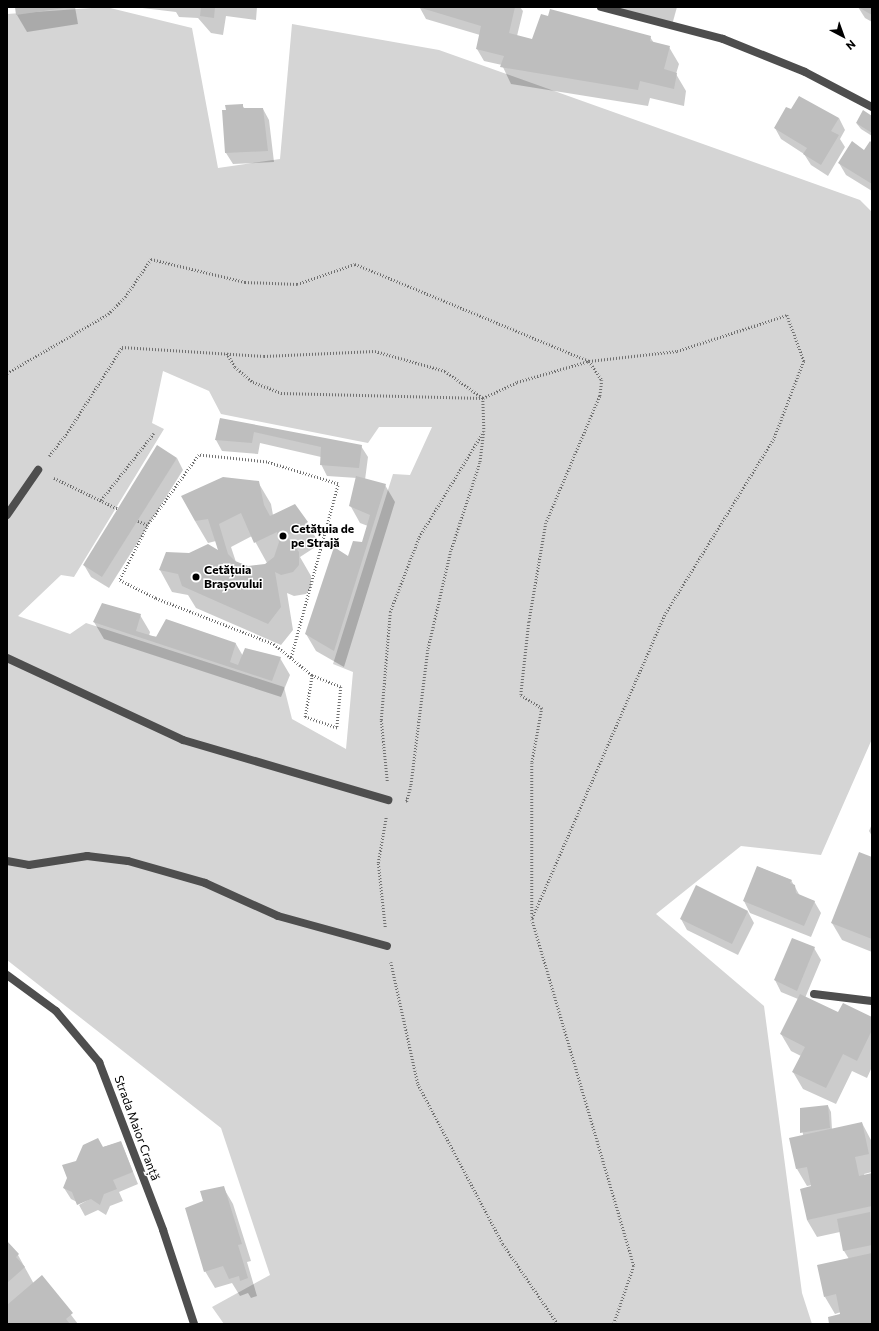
<!DOCTYPE html>
<html>
<head>
<meta charset="utf-8">
<style>
	body { margin:0 }
	#map { position:relative; width:879px; height:1331px; overflow:hidden; background:#fff; font-family:Commissioner,sans-serif }
	div>[style] { position:absolute }
	.green>* { inset:0; background:#d5d5d5 }
	.shadow>* { inset:0; background:#0003 }
	.building>* { inset:0; background:#bebebe }
	.path>* { height:2.5px; margin-top:-1.25px; transform-origin:0; background:repeating-linear-gradient(90deg,#707070 0 1px,transparent 0 3px) }
	.service>* { height:8px; margin:-4px; padding:0 4px; transform-origin:4px; border-radius:4px; background:#4e4e4e }
	.minor>* { height:8px; margin:-4px; padding:0 4px; transform-origin:4px; border-radius:4px; background:#4e4e4e }
	.dots>* { width:11px; height:11px; translate:-50% -50%; box-sizing:border-box; border:2px solid #fff; border-radius:50% }
	span { translate:-50% -50%; white-space:nowrap; text-align:center; line-height:1.15; -webkit-text-stroke:3px #fff; paint-order:stroke }
	.poi-label { font-size:12px; color:#000; font-weight:700 }
	.left { translate:0 -50%; text-align:left }
	.street-label { font-size:12px; color:#000 }
	.frame { position:absolute; inset:0; border:8px solid #000; pointer-events:none }
	.north { position:absolute; left:823px; top:16px; width:40px; height:40px; -webkit-text-stroke:3px #fff; paint-order:stroke; rotate:139deg; font-size:11px; font-weight:700; line-height:16px; text-align:center; color:#000 }
	.north::after { content:''; display:block; margin:auto; width:14px; height:18px; background:#000; clip-path:polygon(50% 0,100% 100%,50% 72%,0 100%) }
</style>
</head>
<body>
<div id="map">
	<div class="green">
		<div style="clip-path:polygon(evenodd,106px 7px,192px 28px,218px 168px,280px 159px,292px 24px,439px 50px,860px 200px,872px 212px,872px 739px,821px 855px,741px 846px,656px 914px,764px 1006px,802px 1293px,812px 1324px,224px 1324px,212px 1307px,270px 1275px,221px 1128px,7px 960px,7px 14px,106px 7px,163px 371px,209px 391px,221px 414px,368px 443px,379px 427px,432px 427px,410px 475px,393px 474px,333px 664px,353px 672px,346px 749px,292px 719px,284px 687px,86px 623px,70px 634px,18px 616px,61px 575px,74px 577px,164px 429px,152px 423px,163px 371px)"></div>
	</div>
	<div class="shadow">
		<div style="clip-path:polygon(16px 7px,75px 7px,78px 24px,27px 32px,17px 15px)"></div>
		<div style="clip-path:polygon(134px 7px,257px 7px,256px 20px,226px 16px,223px 35px,211px 33px,198px 18px,179px 17px,176px 12px)"></div>
		<div style="clip-path:polygon(520px 7px,523px 11px,517px 36px,533px 40px,650px 37px,654px 43px,669px 47px,679px 64px,676px 74px,686px 91px,684px 106px,650px 98px,648px 106px,511px 84px,502px 65px,484px 61px,477px 49px,480px 35px,426px 19px,420px 8px)"></div>
		<div style="clip-path:polygon(597px 7px,677px 7px,672px 25px)"></div>
		<div style="clip-path:polygon(858px 7px,872px 7px,872px 22px,865px 18px)"></div>
		<div style="clip-path:polygon(242px 105px,245px 109px,263px 109px,269px 120px,274px 162px,233px 164px,226px 153px)"></div>
		<div style="clip-path:polygon(872px 117px,872px 136px,861px 129px,857px 124px)"></div>
		<div style="clip-path:polygon(839px 118px,845px 130px,840px 139px,845px 147px,828px 176px,811px 165px,804px 154px,781px 139px,775px 128px)"></div>
		<div style="clip-path:polygon(872px 144px,872px 191px,846px 175px,839px 163px,865px 151px)"></div>
		<div style="clip-path:polygon(220px 419px,361px 446px,368px 457px,365px 480px,385px 485px,395px 502px,344px 667px,316px 651px,306px 634px,348px 558px,363px 543px,368px 526px,360px 523px,350px 505px,357px 478px,327px 476px,321px 464px,321px 457px,260px 443px,258px 454px,222px 451px,216px 440px)"></div>
		<div style="clip-path:polygon(177px 458px,183px 470px,109px 588px,91px 577px,84px 565px)"></div>
		<div style="clip-path:polygon(evenodd,258px 482px,271px 504px,273px 515px,295px 506px,320px 544px,300px 557px,311px 576px,311px 587px,306px 594px,294px 596px,287px 593px,293px 630px,281px 645px,196px 608px,188px 595px,172px 592px,160px 570px,167px 553px,219px 553px,216px 541px,208px 543px,195px 521px,258px 482px,252px 536px,267px 563px,265px 565px,248px 567px,236px 562px,231px 547px,252px 536px)"></div>
		<div style="clip-path:polygon(140px 615px,150px 632px,149px 636px,236px 644px,243px 656px,280px 658px,290px 675px,281px 697px,104px 639px,94px 622px)"></div>
		<div style="clip-path:polygon(872px 824px,872px 836px,869px 831px)"></div>
		<div style="clip-path:polygon(872px 858px,872px 952px,842px 940px,832px 923px)"></div>
		<div style="clip-path:polygon(758px 867px,791px 880px,800px 896px,814px 901px,821px 913px,811px 937px,750px 913px,744px 901px)"></div>
		<div style="clip-path:polygon(696px 887px,750px 913px,748px 912px,754px 923px,738px 955px,687px 930px,681px 919px)"></div>
		<div style="clip-path:polygon(814px 948px,821px 960px,805px 998px,839px 1014px,872px 1019px,872px 1067px,867px 1078px,852px 1071px,836px 1104px,803px 1089px,793px 1072px,801px 1056px,791px 1051px,781px 1034px,798px 999px,781px 992px,775px 980px)"></div>
		<div style="clip-path:polygon(828px 1106px,831px 1112px,832px 1130px,862px 1123px,872px 1142px,872px 1172px,864px 1174px,865px 1176px,872px 1175px,872px 1324px,830px 1324px,841px 1315px,841px 1312px,835px 1314px,825px 1297px,849px 1259px,844px 1251px,840px 1232px,817px 1237px,807px 1220px,812px 1185px,807px 1186px,797px 1169px,803px 1136px,801px 1109px)"></div>
		<div style="clip-path:polygon(121px 1142px,138px 1184px,119px 1192px,123px 1201px,110px 1206px,106px 1215px,98px 1210px,85px 1216px,79px 1205px,95px 1196px,77px 1202px,71px 1199px,64px 1188px,77px 1162px,103px 1147px)"></div>
		<div style="clip-path:polygon(223px 1187px,233px 1204px,251px 1261px,247px 1262px,257px 1296px,251px 1298px,248px 1293px,240px 1296px,232px 1283px,215px 1288px,205px 1271px,204px 1202px)"></div>
		<div style="clip-path:polygon(7px 1242px,18px 1255px,34px 1284px,42px 1277px,78px 1324px,7px 1324px)"></div>
	</div>
	<div class="building">
		<div style="clip-path:polygon(15px 7px,64px 7px,64px 8px,16px 15px)"></div>
		<div style="clip-path:polygon(201px 7px,215px 7px,214px 18px,200px 16px)"></div>
		<div style="clip-path:polygon(418px 7px,515px 7px,509px 33px,532px 39px,541px 14px,548px 16px,550px 9px,651px 36px,650px 41px,670px 46px,664px 69px,677px 73px,674px 89px,640px 81px,638px 90px,500px 67px,504px 56px,476px 49px,481px 26px)"></div>
		<div style="clip-path:polygon(858px 7px,872px 7px,872px 15px)"></div>
		<div style="clip-path:polygon(799px 96px,839px 118px,831px 131px,839px 135px,821px 165px,803px 154px,807px 148px,774px 128px,786px 107px,791px 109px)"></div>
		<div style="clip-path:polygon(243px 104px,243px 108px,263px 108px,268px 151px,225px 153px,222px 110px,226px 110px,225px 105px)"></div>
		<div style="clip-path:polygon(863px 110px,872px 116px,872px 133px,856px 123px)"></div>
		<div style="clip-path:polygon(852px 141px,864px 150px,870px 141px,872px 143px,872px 184px,838px 163px)"></div>
		<div style="clip-path:polygon(220px 418px,362px 445px,359px 468px,320px 465px,321px 447px,254px 432px,252px 443px,215px 440px)"></div>
		<div style="clip-path:polygon(157px 445px,177px 458px,102px 577px,83px 565px)"></div>
		<div style="clip-path:polygon(356px 476px,386px 484px,334px 651px,305px 634px,334px 547px,348px 556px,353px 541px,362px 542px,370px 515px,349px 506px)"></div>
		<div style="clip-path:polygon(evenodd,223px 477px,259px 481px,264px 505px,270px 516px,295px 504px,308px 522px,286px 536px,299px 552px,299px 565px,293px 572px,281px 575px,275px 572px,281px 607px,268px 624px,182px 586px,178px 574px,159px 570px,166px 552px,189px 553px,208px 544px,218px 550px,208px 519px,195px 521px,181px 496px,223px 477px,241px 513px,254px 543px,277px 532px,279px 542px,274px 557px,265px 564px,248px 566px,235px 561px,228px 554px,219px 524px,241px 513px)"></div>
		<div style="clip-path:polygon(102px 603px,141px 614px,136px 631px,156px 637px,166px 619px,236px 643px,230px 662px,238px 665px,245px 648px,281px 657px,272px 681px,93px 622px)"></div>
		<div style="clip-path:polygon(859px 852px,872px 857px,872px 939px,831px 923px)"></div>
		<div style="clip-path:polygon(757px 866px,792px 880px,790px 883px,795px 885px,796px 893px,815px 901px,804px 926px,743px 901px)"></div>
		<div style="clip-path:polygon(696px 885px,748px 911px,732px 944px,680px 919px)"></div>
		<div style="clip-path:polygon(792px 938px,815px 947px,797px 991px,774px 980px)"></div>
		<div style="clip-path:polygon(800px 994px,838px 1012px,843px 1003px,872px 1017px,872px 1030px,857px 1061px,843px 1054px,826px 1088px,792px 1072px,805px 1047px,780px 1034px)"></div>
		<div style="clip-path:polygon(828px 1105px,830px 1128px,800px 1133px,800px 1108px)"></div>
		<div style="clip-path:polygon(862px 1122px,869px 1154px,855px 1157px,859px 1176px,872px 1173px,872px 1206px,807px 1220px,800px 1189px,811px 1186px,807px 1167px,796px 1169px,789px 1138px)"></div>
		<div style="clip-path:polygon(98px 1138px,103px 1147px,121px 1141px,133px 1172px,113px 1180px,117px 1189px,104px 1194px,100px 1205px,91px 1199px,77px 1205px,72px 1192px,63px 1188px,67px 1178px,62px 1165px,76px 1161px,83px 1145px)"></div>
		<div style="clip-path:polygon(224px 1186px,242px 1244px,238px 1245px,248px 1278px,240px 1281px,239px 1276px,229px 1279px,223px 1266px,204px 1272px,185px 1208px,203px 1201px,200px 1191px)"></div>
		<div style="clip-path:polygon(870px 1212px,872px 1245px,843px 1251px,837px 1219px)"></div>
		<div style="clip-path:polygon(7px 1241px,19px 1254px,16px 1257px,25px 1267px,7px 1283px)"></div>
		<div style="clip-path:polygon(872px 1253px,872px 1324px,829px 1324px,828px 1317px,840px 1314px,836px 1294px,824px 1297px,817px 1265px)"></div>
		<div style="clip-path:polygon(42px 1275px,73px 1313px,66px 1319px,70px 1324px,7px 1324px,7px 1305px)"></div>
	</div>
	<div class="path">
		<div style="left:227px;top:353px;width:16px;rotate:60deg"></div>
		<div style="left:235px;top:367px;width:23px;rotate:40deg"></div>
		<div style="left:253px;top:382px;width:30px;rotate:21deg"></div>
		<div style="left:281px;top:393px;width:202px;rotate:1.4deg"></div>
		<div style="left:483px;top:398px;width:38px;rotate:-25deg"></div>
		<div style="left:517px;top:382px;width:75px;rotate:-16.3deg"></div>
		<div style="left:589px;top:361px;width:89px;rotate:-6.5deg"></div>
		<div style="left:677px;top:351px;width:116px;rotate:-18.1deg"></div>
		<div style="left:787px;top:315px;width:49px;rotate:69.7deg"></div>
		<div style="left:804px;top:361px;width:84px;rotate:111deg"></div>
		<div style="left:774px;top:439px;width:207px;rotate:121.8deg"></div>
		<div style="left:665px;top:615px;width:332px;rotate:113.6deg"></div>
		<div style="left:532px;top:919px;width:362px;rotate:73.6deg"></div>
		<div style="left:634px;top:1266px;width:61px;rotate:109deg"></div>
		<div style="left:7px;top:373px;width:117px;rotate:-30.3deg"></div>
		<div style="left:108px;top:314px;width:24px;rotate:-45deg"></div>
		<div style="left:125px;top:297px;width:46px;rotate:-55.6deg"></div>
		<div style="left:151px;top:259px;width:97px;rotate:13.7deg"></div>
		<div style="left:245px;top:282px;width:52px;rotate:2.2deg"></div>
		<div style="left:297px;top:284px;width:61px;rotate:-19deg"></div>
		<div style="left:355px;top:264px;width:253px;rotate:22.5deg"></div>
		<div style="left:589px;top:361px;width:23px;rotate:56deg"></div>
		<div style="left:602px;top:380px;width:16px;rotate:97deg"></div>
		<div style="left:600px;top:396px;width:138px;rotate:113deg"></div>
		<div style="left:546px;top:523px;width:100px;rotate:99.7deg"></div>
		<div style="left:529px;top:622px;width:73px;rotate:96.3deg"></div>
		<div style="left:521px;top:695px;width:25px;rotate:32deg"></div>
		<div style="left:542px;top:708px;width:56px;rotate:100.3deg"></div>
		<div style="left:532px;top:763px;width:153px;rotate:90deg"></div>
		<div style="left:49px;top:456px;width:33px;rotate:-52deg"></div>
		<div style="left:69px;top:430px;width:98px;rotate:-57.4deg"></div>
		<div style="left:122px;top:347px;width:142px;rotate:3.6deg"></div>
		<div style="left:264px;top:356px;width:111px;rotate:-2.6deg"></div>
		<div style="left:375px;top:351px;width:73px;rotate:15.9deg"></div>
		<div style="left:445px;top:371px;width:47px;rotate:35.4deg"></div>
		<div style="left:483px;top:398px;width:33px;rotate:88deg"></div>
		<div style="left:484px;top:431px;width:32px;rotate:97deg"></div>
		<div style="left:480px;top:463px;width:93px;rotate:108.2deg"></div>
		<div style="left:451px;top:551px;width:102px;rotate:103.1deg"></div>
		<div style="left:428px;top:650px;width:137px;rotate:97.1deg"></div>
		<div style="left:411px;top:786px;width:16px;rotate:105deg"></div>
		<div style="left:407px;top:801px;width:2px;rotate:180deg"></div>
		<div style="left:54px;top:478px;width:71px;rotate:25.8deg"></div>
		<div style="left:101px;top:500px;width:85px;rotate:-51.7deg"></div>
		<div style="left:138px;top:521px;width:11px;rotate:22deg"></div>
		<div style="left:291px;top:657px;width:179px;rotate:-74.8deg"></div>
		<div style="left:338px;top:484px;width:74px;rotate:-162.8deg"></div>
		<div style="left:267px;top:462px;width:68px;rotate:-174.1deg"></div>
		<div style="left:199px;top:455px;width:87px;rotate:126.1deg"></div>
		<div style="left:148px;top:525px;width:62px;rotate:117deg"></div>
		<div style="left:120px;top:580px;width:40px;rotate:26.6deg"></div>
		<div style="left:156px;top:598px;width:127px;rotate:21.3deg"></div>
		<div style="left:274px;top:644px;width:49px;rotate:39.2deg"></div>
		<div style="left:312px;top:675px;width:31px;rotate:22deg"></div>
		<div style="left:341px;top:687px;width:41px;rotate:95.6deg"></div>
		<div style="left:337px;top:728px;width:34px;rotate:-161deg"></div>
		<div style="left:305px;top:717px;width:43px;rotate:-80.5deg"></div>
		<div style="left:387px;top:781px;width:61px;rotate:-95.6deg"></div>
		<div style="left:381px;top:720px;width:108px;rotate:-85.2deg"></div>
		<div style="left:390px;top:612px;width:80px;rotate:-68.9deg"></div>
		<div style="left:419px;top:537px;width:123px;rotate:-58.6deg"></div>
		<div style="left:385px;top:927px;width:64px;rotate:-96.2deg"></div>
		<div style="left:378px;top:863px;width:47px;rotate:-80.1deg"></div>
		<div style="left:391px;top:962px;width:125px;rotate:77.5deg"></div>
		<div style="left:418px;top:1084px;width:181px;rotate:62deg"></div>
		<div style="left:503px;top:1244px;width:97px;rotate:55.5deg"></div>
	</div>
	<div class="service">
		<div style="left:7px;top:515px;width:55px;rotate:-55.4deg"></div>
		<div style="left:7px;top:658px;width:194px;rotate:25deg"></div>
		<div style="left:183px;top:740px;width:214px;rotate:16.3deg"></div>
		<div style="left:7px;top:861px;width:22px;rotate:10deg"></div>
		<div style="left:29px;top:865px;width:59px;rotate:-8.8deg"></div>
		<div style="left:87px;top:856px;width:41px;rotate:7deg"></div>
		<div style="left:128px;top:861px;width:80px;rotate:15.9deg"></div>
		<div style="left:205px;top:883px;width:80px;rotate:24.3deg"></div>
		<div style="left:278px;top:916px;width:113px;rotate:15.4deg"></div>
		<div style="left:814px;top:994px;width:58px;rotate:6.9deg"></div>
	</div>
	<div class="minor">
		<div style="left:601px;top:7px;width:126px;rotate:14.7deg"></div>
		<div style="left:723px;top:39px;width:88px;rotate:21.9deg"></div>
		<div style="left:805px;top:72px;width:76px;rotate:27.6deg"></div>
		<div style="left:7px;top:975px;width:61px;rotate:36.3deg"></div>
		<div style="left:56px;top:1011px;width:67px;rotate:49.9deg"></div>
		<div style="left:99px;top:1062px;width:180px;rotate:69.1deg"></div>
		<div style="left:163px;top:1230px;width:99px;rotate:71.7deg"></div>
	</div>
	<div class="dots">
		<div style="left:283px;top:536px;background:#000"></div>
		<div style="left:196px;top:577px;background:#000"></div>
	</div>
	<div class="poi-label">
		<span class="left" style="left:291px;top:536px">Cetățuia de<br>pe Strajă</span>
		<span class="left" style="left:204px;top:577px">Cetățuia<br>Brașovului</span>
	</div>
	<div class="street-label">
		<span style="left:137px;top:1128px;rotate:70deg">Strada Maior Cranță</span>
	</div>
	<div class="frame"></div>
	<div class="north">N</div>
</div>
</body>
</html>
